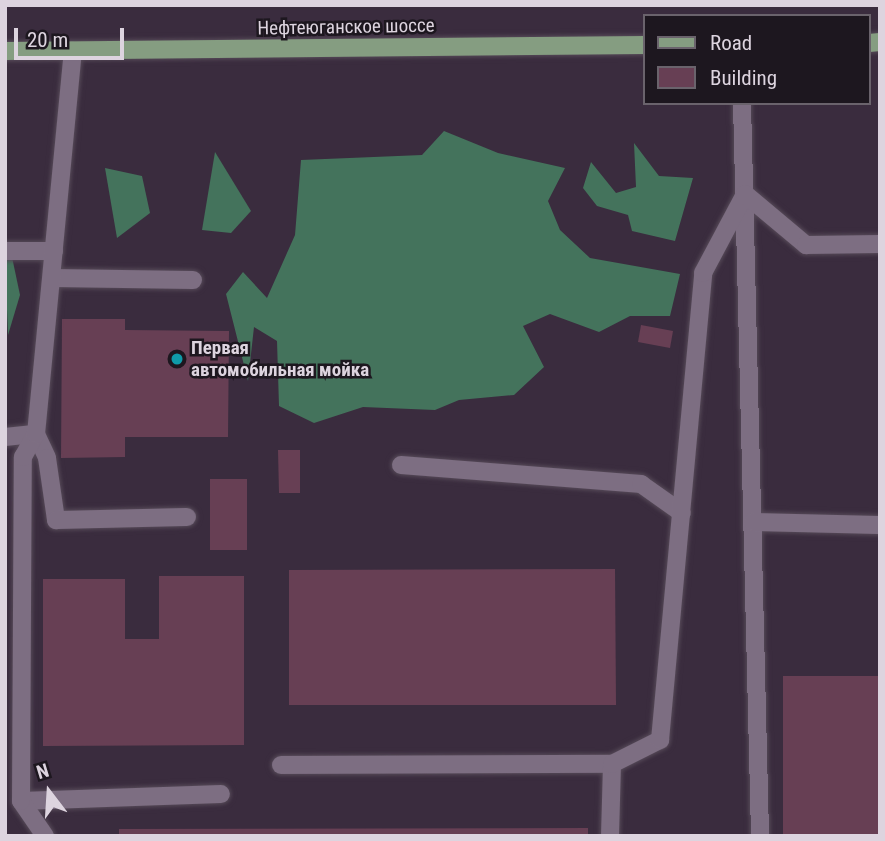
<!DOCTYPE html>
<html>
<head>
<meta charset="utf-8">
<style>
	body { margin:0 }
	#map { position:relative; width:885px; height:841px; overflow:hidden; background:#3a2c3e; font-family:"Roboto Condensed",sans-serif }
	div>[style] { position:absolute }
	.forest>* { inset:0; background:#44735c }
	.building>* { inset:0; background:#673f54 }
	.roads { filter:drop-shadow(0 0 2px #564a58) drop-shadow(0 0 2px #564a58) }
	.service>* { height:18px; margin:-9px; padding:0 9px; transform-origin:9px; border-radius:9px; background:#7d6e82 }
	.primary>* { height:18px; margin:-9px; padding:0 9px; transform-origin:9px; border-radius:9px; background:#859d81 }
	.dots>* { width:19px; height:19px; translate:-50% -50%; box-sizing:border-box; border:4px solid #1d171f; border-radius:50% }
	span { translate:-50% -50%; white-space:nowrap; text-align:center; line-height:1.15; -webkit-text-stroke:5px #1d171f; paint-order:stroke }
	.street-label { font-size:19px; color:#ddd4df }
	.poi-label { font-size:19px; color:#ddd4df; font-weight:700 }
	.left { translate:0 -50%; text-align:left }
	.frame { position:absolute; inset:0; border:7px solid #ddd4df; pointer-events:none }
	.legend { position:absolute; left:643px; top:14px; width:228px; height:91px; box-sizing:border-box; background:#1d171f; border:2px solid #6a636c; margin:0; padding:9px 12px; list-style:none; font-size:21px; color:#ddd4df }
	.legend li { display:flex; align-items:center; gap:14px; height:35px }
	.legend b { width:35px; border:2px solid #6a636c }
	.north { position:absolute; left:14px; top:757px; width:70px; height:70px; -webkit-text-stroke:5px #1d171f; paint-order:stroke; rotate:343deg; font-size:19px; font-weight:700; line-height:28px; text-align:center; color:#ddd4df }
	.north::after { content:''; display:block; margin:auto; width:24px; height:32px; background:#ddd4df; clip-path:polygon(50% 0,100% 100%,50% 72%,0 100%) }
	.scale { position:absolute; left:14px; top:28px; width:110px; height:32px; box-sizing:border-box; border:4px solid #ddd4df; border-top:0; padding-left:9px; font-size:21px; line-height:24px; white-space:nowrap; color:#ddd4df; -webkit-text-stroke:5px #1d171f; paint-order:stroke }
</style>
</head>
<body>
<div id="map">
	<div class="forest">
		<div style="clip-path:polygon(444px 131px,498px 153px,565px 168px,548px 201px,560px 230px,590px 258px,680px 274px,670px 316px,630px 316px,599px 332px,550px 314px,523px 326px,544px 367px,514px 395px,459px 400px,435px 410px,363px 407px,314px 423px,279px 406px,277px 341px,254px 327px,248px 381px,226px 294px,243px 272px,267px 298px,295px 235px,301px 160px,422px 155px)"></div>
		<div style="clip-path:polygon(634px 143px,659px 176px,693px 178px,675px 241px,632px 231px,628px 215px,597px 206px,583px 188px,591px 162px,616px 193px,636px 187px)"></div>
		<div style="clip-path:polygon(215px 152px,251px 211px,231px 233px,202px 230px)"></div>
		<div style="clip-path:polygon(105px 168px,142px 176px,150px 213px,117px 238px)"></div>
		<div style="clip-path:polygon(12px 257px,20px 295px,8px 335px,5px 258px)"></div>
	</div>
	<div class="building">
		<div style="clip-path:polygon(62px 319px,125px 319px,125px 330px,229px 331px,228px 437px,125px 437px,125px 457px,61px 458px)"></div>
		<div style="clip-path:polygon(641px 325px,673px 331px,670px 348px,638px 342px)"></div>
		<div style="clip-path:polygon(278px 450px,300px 450px,300px 493px,279px 493px)"></div>
		<div style="clip-path:polygon(210px 479px,247px 479px,247px 550px,210px 550px)"></div>
		<div style="clip-path:polygon(615px 569px,616px 705px,289px 705px,289px 570px)"></div>
		<div style="clip-path:polygon(159px 576px,244px 576px,244px 745px,43px 746px,43px 579px,125px 579px,125px 639px,159px 639px)"></div>
		<div style="clip-path:polygon(783px 676px,880px 676px,880px 836px,783px 836px)"></div>
		<div style="clip-path:polygon(588px 828px,588px 836px,119px 836px,119px 829px)"></div>
	</div>
	<div class="roads">
		<div class="service">
			<div style="left:742px;top:103px;width:733px;rotate:88.59deg"></div>
			<div style="left:5px;top:251px;width:49px"></div>
			<div style="left:52px;top:278px;width:141px;rotate:0.8deg"></div>
			<div style="left:36px;top:434px;width:26px;rotate:65deg"></div>
			<div style="left:47px;top:458px;width:63px;rotate:81.7deg"></div>
			<div style="left:56px;top:520px;width:131px;rotate:-1.3deg"></div>
			<div style="left:5px;top:437px;width:31px;rotate:-6deg"></div>
			<div style="left:401px;top:465px;width:241px;rotate:4.5deg"></div>
			<div style="left:641px;top:484px;width:50px;rotate:35.3deg"></div>
			<div style="left:753px;top:522px;width:127px;rotate:1.4deg"></div>
			<div style="left:281px;top:765px;width:331px;rotate:-0.2deg"></div>
			<div style="left:21px;top:801px;width:200px;rotate:-2deg"></div>
			<div style="left:45px;top:836px;width:42px;rotate:-124.4deg"></div>
			<div style="left:21px;top:801px;width:344px;rotate:-89.7deg"></div>
			<div style="left:23px;top:457px;width:26px;rotate:-61deg"></div>
			<div style="left:36px;top:434px;width:385px;rotate:-84.5deg"></div>
			<div style="left:610px;top:836px;width:72px;rotate:-88.4deg"></div>
			<div style="left:612px;top:764px;width:54px;rotate:-26.6deg"></div>
			<div style="left:660px;top:740px;width:469px;rotate:-84.7deg"></div>
			<div style="left:703px;top:273px;width:89px;rotate:-62deg"></div>
			<div style="left:745px;top:194px;width:80px;rotate:39.9deg"></div>
			<div style="left:806px;top:245px;width:74px;rotate:-0.8deg"></div>
		</div>
		<div class="primary">
			<div style="left:869px;top:43px;width:11px;rotate:-5deg"></div>
			<div style="left:5px;top:51px;width:640px;rotate:-0.54deg"></div>
		</div>
	</div>
	<div class="dots">
		<div style="left:177px;top:359px;background:#0f9aa8"></div>
	</div>
	<div class="street-label">
		<span style="left:346px;top:27px;rotate:-1deg">Нефтеюганское шоссе</span>
	</div>
	<div class="poi-label">
		<span class="left" style="left:191px;top:359px">Первая<br>автомобильная мойка</span>
	</div>
	<div class="frame"></div>
	<ul class="legend">
	<li><b style="height:9px;background:#859d81"></b>Road</li>
	<li><b style="height:19px;background:#673f54"></b>Building</li>
	</ul>
	<div class="north">N</div>
	<div class="scale">20 m</div>
</div>
</body>
</html>
